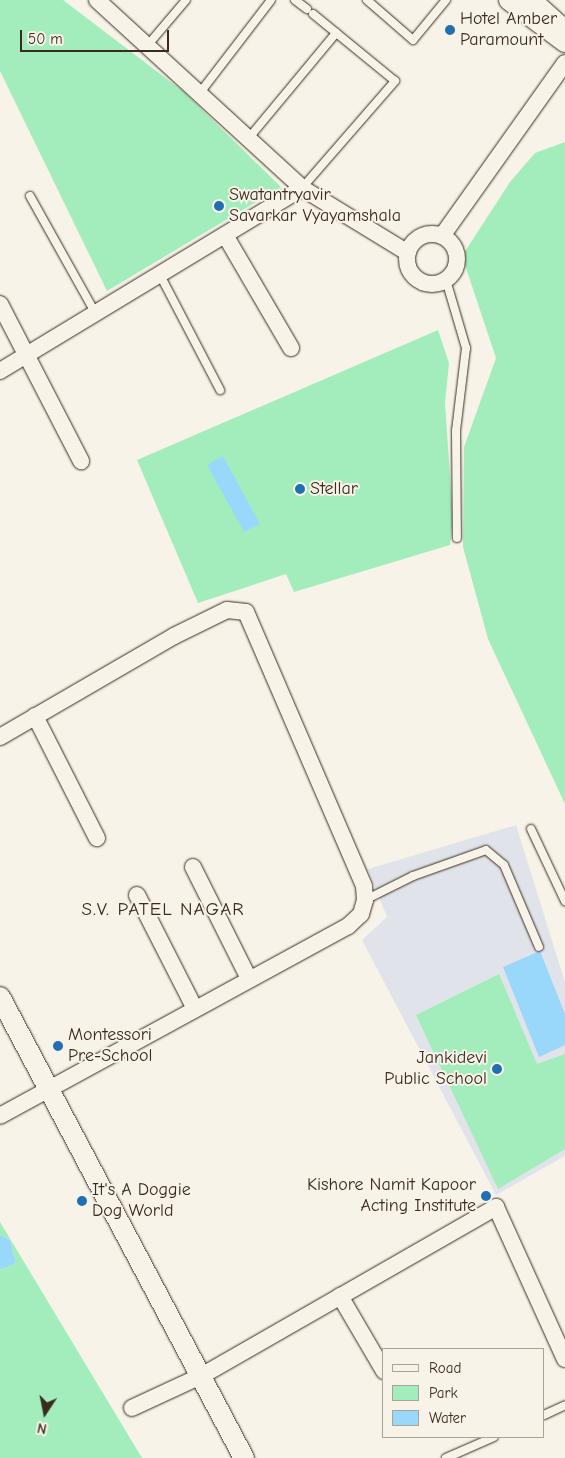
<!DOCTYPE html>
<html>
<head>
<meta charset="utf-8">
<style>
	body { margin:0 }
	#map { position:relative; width:565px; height:1458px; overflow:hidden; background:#f7f3e8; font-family:"Comic Neue",sans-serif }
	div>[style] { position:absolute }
	.built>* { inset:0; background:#e0e4ea }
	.green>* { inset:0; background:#a3edbc }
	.water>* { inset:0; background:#9ad8fb }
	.roads { filter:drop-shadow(0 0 1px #3b2a1e) drop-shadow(0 0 1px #3b2a1e) }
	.service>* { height:8px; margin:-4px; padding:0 4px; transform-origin:4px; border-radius:4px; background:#f7f3e8 }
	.minor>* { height:16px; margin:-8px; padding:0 8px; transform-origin:8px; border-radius:8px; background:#f7f3e8 }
	.minor>.ring { margin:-8px; padding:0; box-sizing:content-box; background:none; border:16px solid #f7f3e8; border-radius:50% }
	.tertiary>* { height:20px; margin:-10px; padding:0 10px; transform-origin:10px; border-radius:10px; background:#f7f3e8 }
	.dots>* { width:14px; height:14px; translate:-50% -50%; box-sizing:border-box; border:2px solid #f7f3e8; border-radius:50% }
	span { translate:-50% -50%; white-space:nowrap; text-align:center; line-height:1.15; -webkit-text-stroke:4px #f7f3e8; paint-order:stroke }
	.poi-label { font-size:18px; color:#3b2a1e }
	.left { translate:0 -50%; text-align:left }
	.right { translate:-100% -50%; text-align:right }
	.neighbourhood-label { font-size:19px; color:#3b2a1e; letter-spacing:1px }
	.legend { position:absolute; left:382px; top:1348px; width:162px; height:90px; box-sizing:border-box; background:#f7f3e8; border:1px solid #aca397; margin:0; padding:6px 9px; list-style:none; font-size:15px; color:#3b2a1e }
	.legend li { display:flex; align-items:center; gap:10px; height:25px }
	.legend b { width:25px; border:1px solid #aca397 }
	.north { position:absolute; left:20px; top:1388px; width:50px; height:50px; -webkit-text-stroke:4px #f7f3e8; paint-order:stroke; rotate:191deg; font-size:14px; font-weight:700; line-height:20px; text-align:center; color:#3b2a1e }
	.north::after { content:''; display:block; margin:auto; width:18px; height:22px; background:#3b2a1e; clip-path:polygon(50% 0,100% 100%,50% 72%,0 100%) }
	.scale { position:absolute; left:20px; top:30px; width:149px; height:22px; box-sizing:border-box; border:2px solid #3b2a1e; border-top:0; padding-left:6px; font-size:15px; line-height:18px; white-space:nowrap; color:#3b2a1e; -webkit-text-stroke:4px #f7f3e8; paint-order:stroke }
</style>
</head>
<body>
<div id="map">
	<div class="built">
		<div style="clip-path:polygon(516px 825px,565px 982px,565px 1156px,496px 1195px,362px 940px,387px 917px,368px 869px)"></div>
	</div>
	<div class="green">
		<div style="clip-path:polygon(0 0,63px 0,184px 92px,281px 187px,107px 291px,0 71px)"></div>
		<div style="clip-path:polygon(565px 142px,565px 804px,488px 639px,463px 547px,464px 447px,496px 358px,462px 256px,510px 182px,535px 153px)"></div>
		<div style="clip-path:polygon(438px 330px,449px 363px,445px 403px,453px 519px,450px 545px,294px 592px,286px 574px,198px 603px,137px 460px)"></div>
		<div style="clip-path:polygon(499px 974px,537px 1064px,565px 1054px,565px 1149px,498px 1189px,416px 1015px)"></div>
		<div style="clip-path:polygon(0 1222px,142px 1458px,0 1458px,0 1270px,16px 1263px,10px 1240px,0 1235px)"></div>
	</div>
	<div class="water">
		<div style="clip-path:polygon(223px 456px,260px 524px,244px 532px,207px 465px)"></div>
		<div style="clip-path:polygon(540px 951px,565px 1014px,565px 1045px,539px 1057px,503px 967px)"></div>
		<div style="clip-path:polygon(0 1235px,10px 1240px,16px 1263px,0 1270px)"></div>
	</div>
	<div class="roads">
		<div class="service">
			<div style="left:295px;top:0;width:15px;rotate:37deg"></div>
			<div style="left:367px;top:0;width:61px;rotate:41deg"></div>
			<div style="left:413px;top:40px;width:52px;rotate:-50.5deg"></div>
			<div style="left:147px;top:46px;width:60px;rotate:-49.7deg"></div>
			<div style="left:199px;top:94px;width:118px;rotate:-52.5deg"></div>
			<div style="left:248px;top:139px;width:138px;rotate:-50.3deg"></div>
			<div style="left:302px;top:188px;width:142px;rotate:-49deg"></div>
			<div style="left:395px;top:81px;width:106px;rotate:-140.7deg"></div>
			<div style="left:30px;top:196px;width:135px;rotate:60.8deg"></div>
			<div style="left:160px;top:275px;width:130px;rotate:62.4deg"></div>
			<div style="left:446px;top:280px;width:71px;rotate:73.6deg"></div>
			<div style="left:466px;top:348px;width:84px;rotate:96.9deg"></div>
			<div style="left:456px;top:431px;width:107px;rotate:89.5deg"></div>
			<div style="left:531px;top:829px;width:80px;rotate:64.7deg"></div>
			<div style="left:365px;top:900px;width:54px;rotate:-26.6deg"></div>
			<div style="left:413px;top:876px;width:77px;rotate:-19.6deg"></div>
			<div style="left:486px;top:850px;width:23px;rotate:40deg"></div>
			<div style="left:504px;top:865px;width:89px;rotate:66.9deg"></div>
			<div style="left:544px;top:1415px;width:23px;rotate:-25deg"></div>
			<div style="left:446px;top:1458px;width:52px;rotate:-23.6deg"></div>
		</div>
		<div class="minor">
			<div style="left:97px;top:0;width:278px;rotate:42.5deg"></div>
			<div style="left:302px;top:188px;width:124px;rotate:31.5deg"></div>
			<div class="ring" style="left:407px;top:234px;width:34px;height:34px"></div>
			<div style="left:225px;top:235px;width:131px;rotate:59.7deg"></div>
			<div style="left:442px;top:236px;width:212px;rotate:-54.6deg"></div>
			<div style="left:0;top:304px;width:177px;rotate:62.7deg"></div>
			<div style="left:0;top:371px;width:353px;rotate:-31.2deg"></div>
			<div style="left:35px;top:716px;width:137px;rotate:63.1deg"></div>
			<div style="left:0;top:737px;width:201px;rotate:-30.1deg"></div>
			<div style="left:174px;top:636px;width:59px;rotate:-26.1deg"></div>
			<div style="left:227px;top:610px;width:19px;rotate:6deg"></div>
			<div style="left:246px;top:612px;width:298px;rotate:66.7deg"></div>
			<div style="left:364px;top:886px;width:14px;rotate:86deg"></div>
			<div style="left:365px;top:900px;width:15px;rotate:106deg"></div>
			<div style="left:361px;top:914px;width:18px;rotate:137deg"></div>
			<div style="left:348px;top:926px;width:396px;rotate:151.4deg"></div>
			<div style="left:193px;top:867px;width:125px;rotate:63.4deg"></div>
			<div style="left:137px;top:895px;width:128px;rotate:63deg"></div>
			<div style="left:340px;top:1296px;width:87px;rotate:59.6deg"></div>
			<div style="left:132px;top:1408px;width:78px;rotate:-24.9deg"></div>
			<div style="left:203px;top:1375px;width:338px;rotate:-29.8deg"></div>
			<div style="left:496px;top:1207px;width:167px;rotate:65.6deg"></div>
		</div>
		<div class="tertiary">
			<div style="left:509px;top:0;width:70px;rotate:36.9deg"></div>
			<div style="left:531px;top:0;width:40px;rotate:42deg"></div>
			<div style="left:0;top:997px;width:522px;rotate:62.11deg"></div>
		</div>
	</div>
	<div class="dots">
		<div style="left:450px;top:30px;background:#1f6fb2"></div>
		<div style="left:219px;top:206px;background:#1f6fb2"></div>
		<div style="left:300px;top:489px;background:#1f6fb2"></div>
		<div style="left:58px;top:1046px;background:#1f6fb2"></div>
		<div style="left:497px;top:1069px;background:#1f6fb2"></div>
		<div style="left:486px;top:1196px;background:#1f6fb2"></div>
		<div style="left:82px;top:1201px;background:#1f6fb2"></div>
	</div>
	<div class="poi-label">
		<span class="left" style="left:460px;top:30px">Hotel Amber<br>Paramount</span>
		<span class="left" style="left:229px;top:206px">Swatantryavir<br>Savarkar Vyayamshala</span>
		<span class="left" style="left:310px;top:489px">Stellar</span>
		<span class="left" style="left:68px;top:1046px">Montessori<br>Pre-School</span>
		<span class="right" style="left:487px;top:1069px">Jankidevi<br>Public School</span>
		<span class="right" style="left:476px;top:1196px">Kishore Namit Kapoor<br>Acting Institute</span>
		<span class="left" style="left:92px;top:1201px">It's A Doggie<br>Dog World</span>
	</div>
	<div class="neighbourhood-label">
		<span style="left:163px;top:910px">S.V. PATEL NAGAR</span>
	</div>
	<ul class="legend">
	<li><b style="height:6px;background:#f7f3e8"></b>Road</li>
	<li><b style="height:14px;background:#a3edbc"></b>Park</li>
	<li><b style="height:14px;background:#9ad8fb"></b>Water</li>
	</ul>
	<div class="north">N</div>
	<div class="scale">50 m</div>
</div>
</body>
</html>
